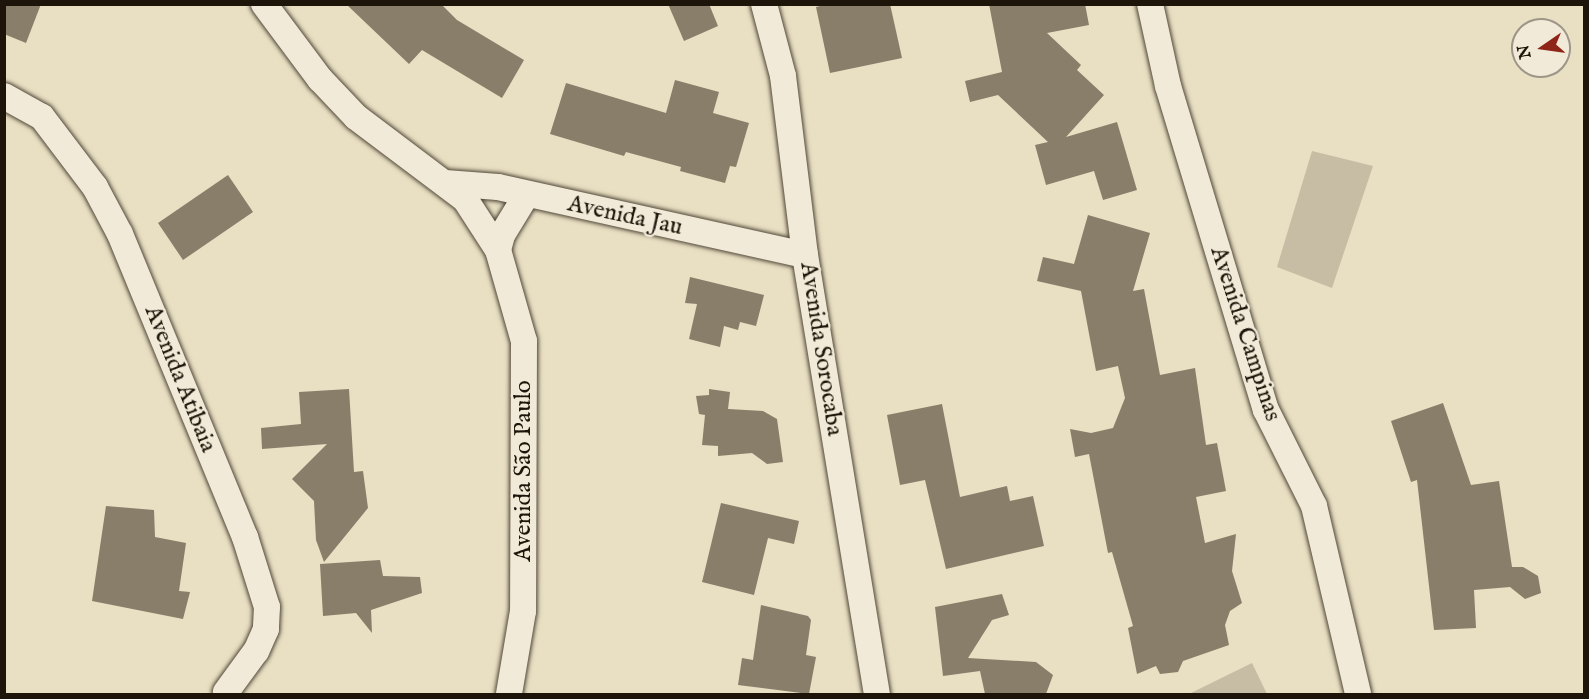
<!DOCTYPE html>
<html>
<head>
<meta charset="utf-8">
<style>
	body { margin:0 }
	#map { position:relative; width:1589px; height:699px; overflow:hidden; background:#e9dfc3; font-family:"IM FELL English",serif }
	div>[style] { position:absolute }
	.green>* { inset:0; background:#c6bda4 }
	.building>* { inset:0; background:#887e6a }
	.roads { filter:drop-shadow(0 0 2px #514838) drop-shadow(0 0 2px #514838) }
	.minor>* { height:26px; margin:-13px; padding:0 13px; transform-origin:13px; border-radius:13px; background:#f1ead8 }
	span { translate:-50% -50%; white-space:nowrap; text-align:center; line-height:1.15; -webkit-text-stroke:4.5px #f1ead8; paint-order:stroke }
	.street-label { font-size:24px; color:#1e150a }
	.frame { position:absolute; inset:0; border:6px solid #1e150a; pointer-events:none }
	.north { position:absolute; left:1511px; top:18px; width:60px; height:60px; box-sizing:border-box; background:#f1ead8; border:2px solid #9d9586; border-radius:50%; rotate:257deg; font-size:16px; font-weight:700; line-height:24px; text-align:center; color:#1e150a }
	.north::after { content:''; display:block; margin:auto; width:21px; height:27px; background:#8f2418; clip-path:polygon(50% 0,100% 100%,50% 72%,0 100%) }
</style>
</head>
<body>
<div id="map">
	<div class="green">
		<div style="clip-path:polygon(1312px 151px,1373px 166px,1332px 288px,1277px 267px)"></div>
		<div style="clip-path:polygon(1252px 663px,1267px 694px,1189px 694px)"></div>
	</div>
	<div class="building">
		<div style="clip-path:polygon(4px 4px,41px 4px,26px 43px,4px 34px)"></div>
		<div style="clip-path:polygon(346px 4px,441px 4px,457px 20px,524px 60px,502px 98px,422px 50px,409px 64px)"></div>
		<div style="clip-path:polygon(668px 4px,709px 4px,718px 26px,684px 41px)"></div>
		<div style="clip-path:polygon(828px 4px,890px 4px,902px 58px,830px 73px,816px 7px)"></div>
		<div style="clip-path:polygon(989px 4px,1085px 4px,1089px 25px,1047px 33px,1081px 65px,1077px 70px,1104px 95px,1066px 137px,1117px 122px,1137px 190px,1103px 200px,1094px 171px,1046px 185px,1035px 145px,1048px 142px,998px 95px,970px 102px,965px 81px,1002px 72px)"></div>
		<div style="clip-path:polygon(675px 80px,719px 92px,713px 113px,749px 123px,736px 167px,730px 166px,725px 183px,680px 171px,681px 167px,626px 152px,624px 156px,550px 134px,566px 83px,666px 113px)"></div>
		<div style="clip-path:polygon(228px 175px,253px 212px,183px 260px,158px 223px)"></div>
		<div style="clip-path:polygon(1088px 215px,1150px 233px,1133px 291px,1144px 289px,1160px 375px,1195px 368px,1206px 445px,1217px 443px,1226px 491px,1196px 497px,1205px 543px,1236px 534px,1232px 571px,1242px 603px,1230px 611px,1225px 625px,1229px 645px,1183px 661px,1178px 672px,1160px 674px,1156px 666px,1137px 674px,1128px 628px,1133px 626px,1112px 552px,1108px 553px,1089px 454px,1075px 457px,1070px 429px,1091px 433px,1113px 428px,1125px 398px,1118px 366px,1096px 371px,1081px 291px,1037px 281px,1043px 257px,1074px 264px)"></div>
		<div style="clip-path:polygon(690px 277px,764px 295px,756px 326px,740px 322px,738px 330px,724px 326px,720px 347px,689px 339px,697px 304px,685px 303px)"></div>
		<div style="clip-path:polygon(349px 389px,354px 472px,363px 471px,368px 508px,324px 562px,316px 540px,314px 501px,292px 479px,327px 444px,262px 449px,261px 428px,301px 424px,299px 392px)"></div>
		<div style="clip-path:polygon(709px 389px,730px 392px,728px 409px,763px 411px,777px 419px,783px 462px,767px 464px,752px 453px,718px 456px,718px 446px,702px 445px,705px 415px,699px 414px,696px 396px,709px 395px)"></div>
		<div style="clip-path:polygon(1443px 403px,1471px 485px,1499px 481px,1512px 567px,1523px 567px,1538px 576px,1541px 593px,1525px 599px,1510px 587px,1474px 590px,1476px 628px,1434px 630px,1417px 480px,1411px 482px,1391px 421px)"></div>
		<div style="clip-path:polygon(942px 404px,960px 497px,1007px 486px,1010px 501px,1033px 496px,1044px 546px,946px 569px,925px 480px,900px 485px,887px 415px)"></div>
		<div style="clip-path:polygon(721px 503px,799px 521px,794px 544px,768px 538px,754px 595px,702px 582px)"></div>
		<div style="clip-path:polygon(106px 506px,154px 510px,155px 537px,186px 543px,179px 591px,190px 592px,183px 619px,92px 601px)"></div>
		<div style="clip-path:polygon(380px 560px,383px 576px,420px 577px,422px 593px,371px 610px,372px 633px,356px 613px,323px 616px,320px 564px)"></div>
		<div style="clip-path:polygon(1002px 594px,1009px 615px,992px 620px,968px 658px,1036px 662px,1053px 675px,1046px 694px,985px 694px,980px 671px,943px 676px,935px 607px)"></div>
		<div style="clip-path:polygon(761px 605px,808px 616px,811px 620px,806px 655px,816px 657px,809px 694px,738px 685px,742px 658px,753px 660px)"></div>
	</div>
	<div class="roads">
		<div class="minor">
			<div style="left:264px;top:4px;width:94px;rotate:53.3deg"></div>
			<div style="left:320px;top:79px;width:52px;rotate:46.5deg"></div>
			<div style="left:356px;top:117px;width:136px;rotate:37deg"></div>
			<div style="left:465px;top:199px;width:61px;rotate:57.1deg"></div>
			<div style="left:498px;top:250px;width:95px;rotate:74.1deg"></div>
			<div style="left:524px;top:341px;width:270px;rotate:90.2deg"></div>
			<div style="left:523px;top:611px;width:84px;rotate:99.6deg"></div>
			<div style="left:764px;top:4px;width:74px;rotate:75.2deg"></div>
			<div style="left:783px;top:76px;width:180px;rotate:83deg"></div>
			<div style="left:805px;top:255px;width:445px;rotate:80.7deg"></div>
			<div style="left:1150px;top:4px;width:84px;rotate:77.6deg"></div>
			<div style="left:1168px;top:86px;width:338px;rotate:73.2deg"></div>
			<div style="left:1266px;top:410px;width:107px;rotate:63.4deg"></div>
			<div style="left:1314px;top:506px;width:193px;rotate:76.8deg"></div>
			<div style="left:4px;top:96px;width:43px;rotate:28.9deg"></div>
			<div style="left:42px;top:117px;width:88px;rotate:52.9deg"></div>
			<div style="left:95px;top:187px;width:53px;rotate:62deg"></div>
			<div style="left:120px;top:234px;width:328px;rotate:67.6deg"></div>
			<div style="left:245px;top:537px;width:73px;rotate:72.6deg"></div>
			<div style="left:267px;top:607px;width:22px;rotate:93deg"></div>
			<div style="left:266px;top:629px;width:24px;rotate:114deg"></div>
			<div style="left:256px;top:651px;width:51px;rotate:126.2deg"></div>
			<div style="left:445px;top:183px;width:53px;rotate:4.3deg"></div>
			<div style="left:498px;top:187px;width:314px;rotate:12.5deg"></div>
			<div style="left:498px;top:250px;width:16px;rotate:-75deg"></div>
			<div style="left:502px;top:235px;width:48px;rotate:-58.6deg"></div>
		</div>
	</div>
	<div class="street-label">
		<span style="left:625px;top:216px;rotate:12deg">Avenida Jau</span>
		<span style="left:1245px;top:334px;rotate:72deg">Avenida Campinas</span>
		<span style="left:821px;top:349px;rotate:81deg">Avenida Sorocaba</span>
		<span style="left:180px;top:379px;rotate:68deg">Avenida Atibaia</span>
		<span style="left:524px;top:471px;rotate:-90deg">Avenida São Paulo</span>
	</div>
	<div class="frame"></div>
	<div class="north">N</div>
</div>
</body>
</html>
